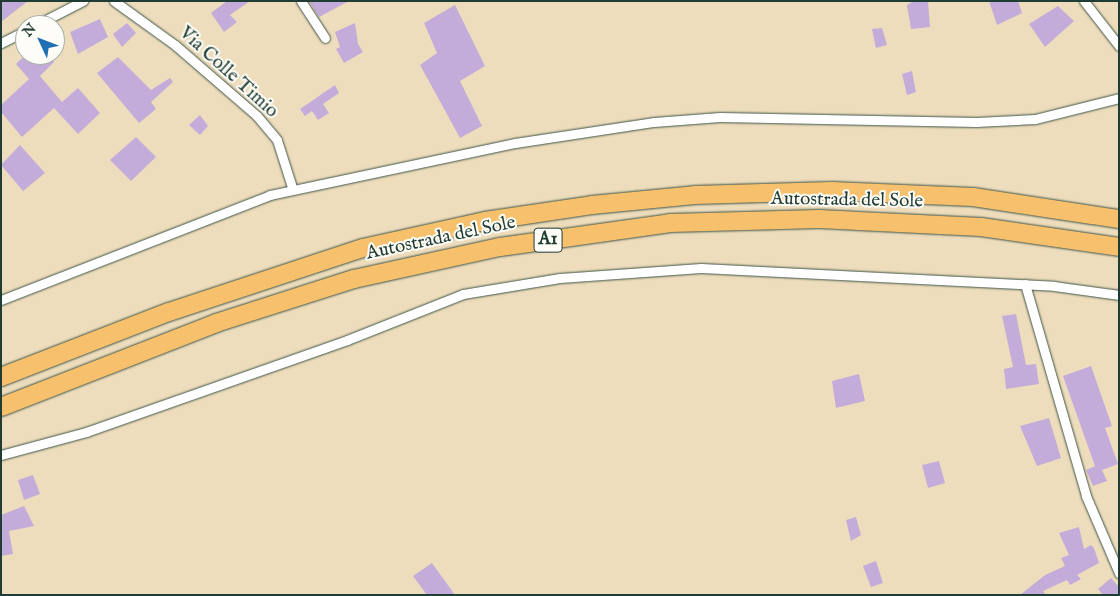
<!DOCTYPE html>
<html>
<head>
<meta charset="utf-8">
<style>
	body { margin:0 }
	#map { position:relative; width:1120px; height:596px; overflow:hidden; background:#eeddbc; font-family:"IM FELL English",serif }
	div>[style] { position:absolute }
	.building>* { inset:0; background:#c4acda }
	.roads { filter:drop-shadow(0 0 1px #3e5548) drop-shadow(0 0 1px #3e5548) }
	.street>* { height:9px; margin:-4.5px; padding:0 4.5px; transform-origin:4.5px; border-radius:4.5px; background:#fff }
	.highway>* { height:18px; margin:-9px; padding:0 9px; transform-origin:9px; border-radius:9px; background:#f7c06c }
	span { translate:-50% -50%; white-space:nowrap; text-align:center; line-height:1.15; -webkit-text-stroke:4px #fdfcf7; paint-order:stroke }
	.shield-label span { padding:1px 4px; background:#fdfcf7; border:1px solid; border-radius:4px; -webkit-text-stroke-width:0 }
	.shield-label { font-size:18px; color:#1f3d34; font-weight:700 }
	.street-label { font-size:19px; color:#1f3d34 }
	.frame { position:absolute; inset:0; border:2px solid #1f3d34; pointer-events:none }
	.north { position:absolute; left:15px; top:15px; width:50px; height:50px; box-sizing:border-box; background:#fdfcf7; border:1px solid #a4b0a9; border-radius:50%; rotate:313deg; font-size:14px; font-weight:700; line-height:20px; text-align:center; color:#1f3d34 }
	.north::after { content:''; display:block; margin:auto; width:18px; height:22px; background:#1f6fb2; clip-path:polygon(50% 0,100% 100%,50% 72%,0 100%) }
</style>
</head>
<body>
<div id="map">
	<div class="building">
		<div style="clip-path:polygon(1px 1px,28px 1px,1px 22px)"></div>
		<div style="clip-path:polygon(227px 1px,250px 1px,230px 15px,237px 22px,224px 32px,211px 13px)"></div>
		<div style="clip-path:polygon(309px 1px,349px 1px,319px 17px)"></div>
		<div style="clip-path:polygon(914px 1px,928px 1px,930px 27px,911px 29px,907px 5px)"></div>
		<div style="clip-path:polygon(989px 1px,1018px 1px,1022px 13px,997px 25px)"></div>
		<div style="clip-path:polygon(455px 5px,485px 66px,460px 81px,482px 126px,460px 138px,420px 65px,437px 53px,424px 23px)"></div>
		<div style="clip-path:polygon(1058px 6px,1074px 21px,1045px 47px,1029px 24px)"></div>
		<div style="clip-path:polygon(100px 19px,108px 37px,78px 54px,70px 32px)"></div>
		<div style="clip-path:polygon(127px 23px,136px 33px,122px 47px,113px 34px)"></div>
		<div style="clip-path:polygon(355px 23px,358px 44px,363px 52px,344px 63px,336px 49px,340px 47px,335px 32px)"></div>
		<div style="clip-path:polygon(882px 28px,887px 45px,876px 48px,872px 29px)"></div>
		<div style="clip-path:polygon(25px 55px,48px 55px,54px 62px,40px 76px,62px 102px,78px 88px,100px 113px,78px 134px,54px 108px,22px 137px,1px 112px,1px 105px,29px 79px,16px 64px)"></div>
		<div style="clip-path:polygon(118px 57px,151px 90px,170px 78px,173px 82px,151px 102px,156px 109px,139px 123px,97px 73px)"></div>
		<div style="clip-path:polygon(912px 71px,916px 92px,907px 95px,902px 74px)"></div>
		<div style="clip-path:polygon(335px 85px,339px 93px,323px 104px,329px 113px,318px 120px,312px 111px,305px 116px,300px 109px)"></div>
		<div style="clip-path:polygon(200px 115px,208px 126px,200px 135px,189px 125px)"></div>
		<div style="clip-path:polygon(136px 137px,156px 157px,131px 181px,110px 160px)"></div>
		<div style="clip-path:polygon(20px 145px,45px 173px,23px 191px,1px 165px)"></div>
		<div style="clip-path:polygon(1016px 314px,1026px 365px,1036px 364px,1039px 384px,1006px 389px,1004px 369px,1013px 367px,1002px 316px)"></div>
		<div style="clip-path:polygon(1091px 366px,1112px 426px,1105px 428px,1118px 464px,1102px 470px,1107px 481px,1093px 486px,1086px 470px,1095px 466px,1063px 376px)"></div>
		<div style="clip-path:polygon(859px 374px,865px 401px,836px 408px,832px 381px)"></div>
		<div style="clip-path:polygon(1049px 418px,1061px 458px,1037px 466px,1020px 426px)"></div>
		<div style="clip-path:polygon(939px 461px,945px 483px,928px 488px,922px 465px)"></div>
		<div style="clip-path:polygon(33px 475px,40px 494px,24px 500px,18px 480px)"></div>
		<div style="clip-path:polygon(24px 506px,34px 526px,9px 531px,13px 554px,1px 556px,1px 515px)"></div>
		<div style="clip-path:polygon(856px 517px,861px 535px,851px 541px,846px 520px)"></div>
		<div style="clip-path:polygon(1079px 527px,1084px 549px,1091px 545px,1094px 548px,1099px 563px,1077px 575px,1081px 579px,1070px 585px,1067px 580px,1043px 591px,1046px 595px,1020px 595px,1045px 575px,1065px 566px,1061px 558px,1069px 555px,1059px 533px)"></div>
		<div style="clip-path:polygon(876px 561px,883px 583px,871px 587px,863px 566px)"></div>
		<div style="clip-path:polygon(432px 563px,455px 595px,427px 595px,413px 576px)"></div>
		<div style="clip-path:polygon(1111px 578px,1119px 587px,1119px 595px,1103px 595px,1098px 589px)"></div>
	</div>
	<div class="roads">
		<div class="street">
			<div style="left:114px;top:1px;width:75px;rotate:35.8deg"></div>
			<div style="left:175px;top:45px;width:108px;rotate:40.9deg"></div>
			<div style="left:257px;top:116px;width:31px;rotate:50deg"></div>
			<div style="left:277px;top:140px;width:52px;rotate:72.3deg"></div>
			<div style="left:301px;top:1px;width:44px;rotate:57deg"></div>
			<div style="left:1084px;top:1px;width:57px;rotate:52.1deg"></div>
			<div style="left:36px;top:25px;width:53px;rotate:-27.1deg"></div>
			<div style="left:1px;top:43px;width:27px;rotate:-27deg"></div>
			<div style="left:1025px;top:284px;width:221px;rotate:73.9deg"></div>
			<div style="left:1086px;top:496px;width:84px;rotate:66.8deg"></div>
			<div style="left:1px;top:300px;width:289px;rotate:-21.3deg"></div>
			<div style="left:270px;top:195px;width:250px;rotate:-12deg"></div>
			<div style="left:515px;top:143px;width:141px;rotate:-8.6deg"></div>
			<div style="left:654px;top:122px;width:66px;rotate:-4.3deg"></div>
			<div style="left:720px;top:117px;width:256px;rotate:1.1deg"></div>
			<div style="left:976px;top:122px;width:59px;rotate:-2.9deg"></div>
			<div style="left:1035px;top:119px;width:87px;rotate:-14deg"></div>
			<div style="left:1px;top:455px;width:88px;rotate:-15.1deg"></div>
			<div style="left:86px;top:432px;width:277px;rotate:-19.4deg"></div>
			<div style="left:347px;top:340px;width:125px;rotate:-21.6deg"></div>
			<div style="left:463px;top:294px;width:98px;rotate:-9.4deg"></div>
			<div style="left:560px;top:278px;width:141px;rotate:-4.1deg"></div>
			<div style="left:701px;top:268px;width:353px;rotate:2.9deg"></div>
			<div style="left:1054px;top:286px;width:66px;rotate:7.9deg"></div>
		</div>
		<div class="highway">
			<div style="left:1px;top:377px;width:180px;rotate:-21.2deg"></div>
			<div style="left:169px;top:312px;width:204px;rotate:-18.3deg"></div>
			<div style="left:363px;top:248px;width:125px;rotate:-12.5deg"></div>
			<div style="left:485px;top:221px;width:108px;rotate:-8.5deg"></div>
			<div style="left:592px;top:205px;width:103px;rotate:-5.5deg"></div>
			<div style="left:695px;top:195px;width:137px;rotate:-1.7deg"></div>
			<div style="left:832px;top:191px;width:141px;rotate:2.4deg"></div>
			<div style="left:973px;top:197px;width:148px;rotate:8.6deg"></div>
			<div style="left:1px;top:407px;width:231px;rotate:-21.3deg"></div>
			<div style="left:216px;top:323px;width:145px;rotate:-17.7deg"></div>
			<div style="left:354px;top:279px;width:149px;rotate:-12.4deg"></div>
			<div style="left:500px;top:247px;width:172px;rotate:-8deg"></div>
			<div style="left:670px;top:223px;width:149px;rotate:-1.5deg"></div>
			<div style="left:819px;top:219px;width:162px;rotate:2.8deg"></div>
			<div style="left:981px;top:227px;width:139px;rotate:8.2deg"></div>
		</div>
	</div>
	<div class="shield-label">
		<span style="left:548px;top:240px">A1</span>
	</div>
	<div class="street-label">
		<span style="left:228px;top:73px;rotate:42deg">Via Colle Timio</span>
		<span style="left:847px;top:201px;rotate:1deg">Autostrada del Sole</span>
		<span style="left:441px;top:239px;rotate:-12deg">Autostrada del Sole</span>
	</div>
	<div class="frame"></div>
	<div class="north">N</div>
</div>
</body>
</html>
